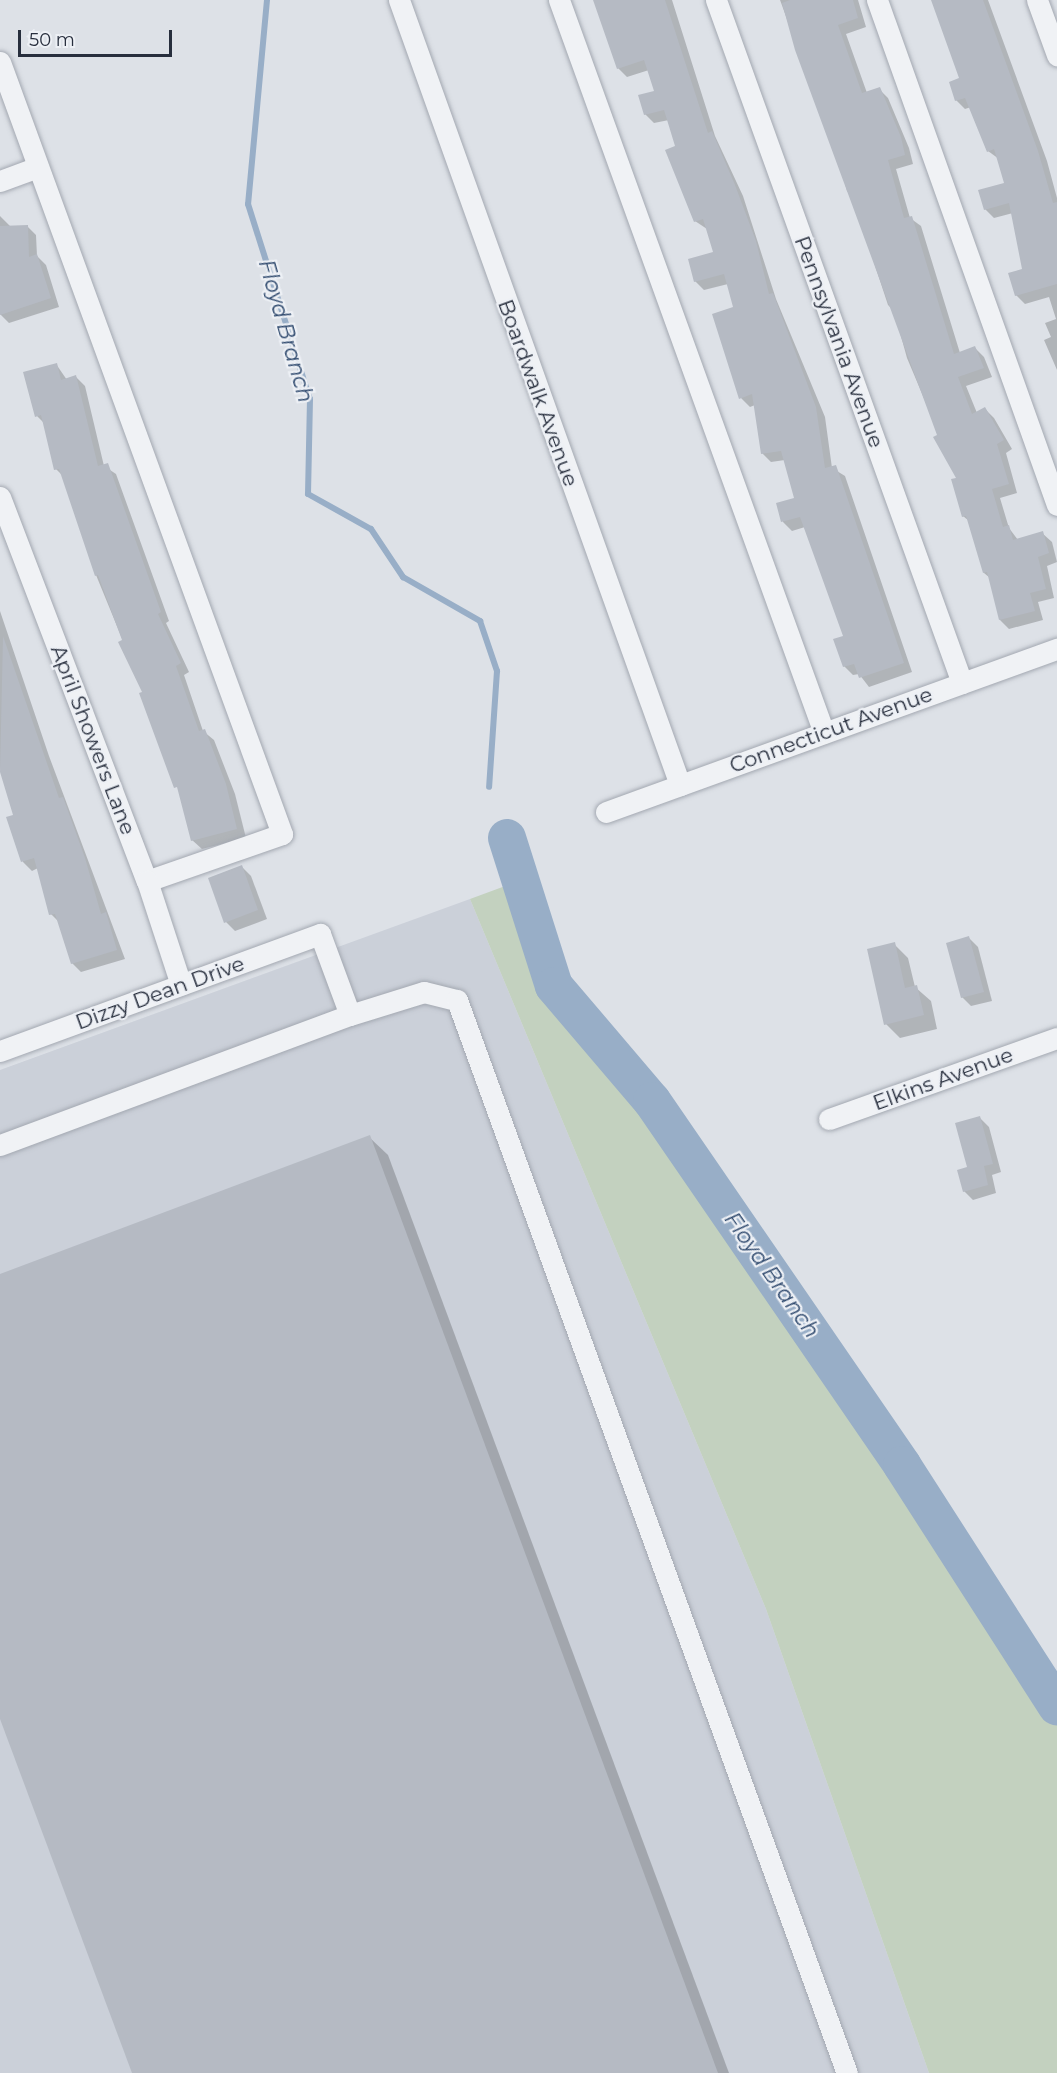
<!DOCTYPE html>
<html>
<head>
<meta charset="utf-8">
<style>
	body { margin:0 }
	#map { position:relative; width:1057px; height:2073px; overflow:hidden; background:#dde1e7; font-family:Montserrat,sans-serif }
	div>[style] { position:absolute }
	.built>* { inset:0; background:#cbd0d9 }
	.green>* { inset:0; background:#c3d1bf }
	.shadow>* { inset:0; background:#0003 }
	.stream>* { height:6px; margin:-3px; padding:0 3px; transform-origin:3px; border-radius:3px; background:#98aec7 }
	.river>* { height:38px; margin:-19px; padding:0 19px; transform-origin:19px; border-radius:19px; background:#98aec7 }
	.building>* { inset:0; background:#b5bac3 }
	.roads { filter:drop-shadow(0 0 2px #a3a8b1) drop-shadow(0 0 2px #a3a8b1) }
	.minor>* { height:21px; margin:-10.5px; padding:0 10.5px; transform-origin:10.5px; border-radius:10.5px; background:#f0f2f5 }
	span { translate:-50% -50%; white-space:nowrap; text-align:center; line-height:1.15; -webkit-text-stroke:4.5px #edf0f5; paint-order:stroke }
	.street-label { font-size:21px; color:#272e3d }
	.water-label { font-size:22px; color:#324c70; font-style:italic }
	.scale { position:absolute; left:18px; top:30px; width:154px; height:27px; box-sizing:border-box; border:3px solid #272e3d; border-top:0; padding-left:8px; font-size:18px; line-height:21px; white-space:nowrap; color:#272e3d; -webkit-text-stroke:4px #edf0f5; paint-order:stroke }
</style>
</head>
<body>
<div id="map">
	<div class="built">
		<div style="clip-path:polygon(470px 899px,766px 1609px,929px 2073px,0 2073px,0 1070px)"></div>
	</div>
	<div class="green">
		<div style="clip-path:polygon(524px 879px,575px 996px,666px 1109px,883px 1449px,927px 1506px,996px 1614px,1057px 1699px,1057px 2073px,929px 2073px,766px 1609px,470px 899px)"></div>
	</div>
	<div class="shadow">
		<div style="clip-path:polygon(594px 0,672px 0,715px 136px,743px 196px,776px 299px,825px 417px,832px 468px,845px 476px,912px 672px,869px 687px,859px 674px,853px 675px,844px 666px,845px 636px,805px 527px,792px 531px,783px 522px,778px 504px,796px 499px,785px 460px,771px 462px,762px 453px,755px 405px,750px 407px,741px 398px,734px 308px,728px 284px,704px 290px,695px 281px,715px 253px,707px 229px,695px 221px,669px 120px,654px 123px,645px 114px,656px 92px,649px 70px,627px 77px,618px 68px)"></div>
		<div style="clip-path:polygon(780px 0,858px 0,866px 27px,846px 34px,867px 93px,879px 89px,888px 98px,909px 148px,913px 164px,896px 169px,910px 218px,921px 226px,960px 353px,974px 347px,984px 357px,992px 377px,966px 386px,977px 413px,985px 409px,994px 418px,1012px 449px,1006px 453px,1017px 493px,1000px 498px,1009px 528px,1018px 540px,1042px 533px,1052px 542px,1057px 562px,1047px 566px,1054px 598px,1038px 602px,1043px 620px,1009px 629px,1000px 620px,990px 578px,984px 573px,969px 521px,963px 516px,958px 479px,907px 358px,894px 311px,888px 305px,852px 196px,847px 191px,839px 161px)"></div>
		<div style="clip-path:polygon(933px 0,988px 0,1047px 161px,1057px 198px,1057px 370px,1044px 340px,1051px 337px,1045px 323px,1056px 319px,1049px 297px,1025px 304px,1016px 295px,1024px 270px,1013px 213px,994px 218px,985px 209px,1006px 184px,999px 159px,988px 151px,971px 107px,965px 109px,956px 100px,961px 79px)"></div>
		<div style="clip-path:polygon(0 216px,11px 227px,27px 226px,36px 235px,37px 256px,46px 265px,59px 307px,9px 323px,0 314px)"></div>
		<div style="clip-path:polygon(56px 364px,67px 380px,76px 377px,85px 386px,104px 466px,116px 474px,169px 621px,166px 623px,189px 672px,184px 675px,203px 731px,214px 740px,235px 794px,246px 838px,202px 849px,192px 840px,180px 792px,144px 692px,96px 575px,63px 476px,56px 469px,44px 423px,37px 416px)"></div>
		<div style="clip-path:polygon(0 611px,49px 756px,125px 959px,81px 972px,72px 963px,60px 923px,51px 914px,38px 868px,32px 871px,23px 862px,8px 818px,15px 815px,0 767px)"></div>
		<div style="clip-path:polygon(242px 867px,251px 876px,267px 919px,235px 931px,226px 922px)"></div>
		<div style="clip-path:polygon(969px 938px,978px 947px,992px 1001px,971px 1006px,962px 997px)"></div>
		<div style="clip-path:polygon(894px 944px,908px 958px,915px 987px,931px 1001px,937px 1029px,900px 1038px,886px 1024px)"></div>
		<div style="clip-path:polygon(980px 1118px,989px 1127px,1001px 1172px,992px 1175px,996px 1193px,973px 1200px,964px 1191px)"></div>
		<div style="clip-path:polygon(369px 1137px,388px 1155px,729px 2073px,133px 2073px,0 1714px,0 1276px)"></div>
	</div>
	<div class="stream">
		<div style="left:267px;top:0;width:205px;rotate:95.3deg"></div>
		<div style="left:248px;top:204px;width:205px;rotate:72.4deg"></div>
		<div style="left:310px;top:399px;width:95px;rotate:91.2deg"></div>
		<div style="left:308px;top:494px;width:72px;rotate:29.1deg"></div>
		<div style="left:371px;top:529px;width:58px;rotate:56.3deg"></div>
		<div style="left:403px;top:577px;width:89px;rotate:29.7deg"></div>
		<div style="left:480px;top:621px;width:53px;rotate:71.2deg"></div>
		<div style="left:497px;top:671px;width:116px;rotate:93.9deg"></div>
	</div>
	<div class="river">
		<div style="left:507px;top:838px;width:155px;rotate:72.4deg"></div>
		<div style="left:554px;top:986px;width:151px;rotate:49.6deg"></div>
		<div style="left:652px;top:1101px;width:442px;rotate:55.5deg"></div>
		<div style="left:902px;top:1465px;width:287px;rotate:57.3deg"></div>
	</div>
	<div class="building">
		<div style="clip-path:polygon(593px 0,665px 0,708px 133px,712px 131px,735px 185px,756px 241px,769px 294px,773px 293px,816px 407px,825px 468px,836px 465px,904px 663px,859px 678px,854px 664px,843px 667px,833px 639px,843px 636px,800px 517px,781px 522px,776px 503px,794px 498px,781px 451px,761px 454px,752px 394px,739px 399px,712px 314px,733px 307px,724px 274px,694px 282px,688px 259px,713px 252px,703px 219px,694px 222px,665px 150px,675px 146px,664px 110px,644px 115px,638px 95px,654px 91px,644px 60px,617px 69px)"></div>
		<div style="clip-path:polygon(790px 0,853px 0,858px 18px,838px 25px,862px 93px,880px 87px,901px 137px,905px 155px,888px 160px,904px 218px,912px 216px,954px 354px,975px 346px,984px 368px,958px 377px,972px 414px,985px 407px,1004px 440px,997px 444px,1009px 484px,992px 489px,1003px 527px,1009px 525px,1013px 540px,1043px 531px,1049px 553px,1038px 557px,1046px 589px,1030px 593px,1035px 611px,999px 620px,987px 572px,983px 573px,966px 516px,962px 517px,951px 479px,956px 478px,933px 437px,937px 435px,795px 50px,782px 3px)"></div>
		<div style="clip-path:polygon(931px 0,983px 0,1038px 151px,1053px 203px,1057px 202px,1057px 284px,1015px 296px,1008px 273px,1022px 269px,1009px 203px,984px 210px,978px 190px,1004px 183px,994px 149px,987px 152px,965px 98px,955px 101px,949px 82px,959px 78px)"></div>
		<div style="clip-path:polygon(28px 225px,29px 257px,37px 254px,51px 298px,0 315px,0 226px)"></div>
		<div style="clip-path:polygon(57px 363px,61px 380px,76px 375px,98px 466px,108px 463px,161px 612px,158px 614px,181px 663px,176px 666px,199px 731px,205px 729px,226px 784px,237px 829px,191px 841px,177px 787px,174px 788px,139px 693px,142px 692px,118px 642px,122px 640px,98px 575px,95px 576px,59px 469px,54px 470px,41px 415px,35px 417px,23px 372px)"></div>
		<div style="clip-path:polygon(3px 636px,59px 798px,63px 797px,85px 858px,101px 914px,106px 912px,117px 950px,71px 964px,55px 914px,49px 915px,34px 858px,21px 862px,6px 817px,13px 815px,0 772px)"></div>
		<div style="clip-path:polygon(242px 865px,258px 910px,224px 923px,208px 878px)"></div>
		<div style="clip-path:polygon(969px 936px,984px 992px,961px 998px,946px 943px)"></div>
		<div style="clip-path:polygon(895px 942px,905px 988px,917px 985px,924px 1015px,884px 1025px,867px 949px)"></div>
		<div style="clip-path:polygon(980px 1116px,993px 1164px,984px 1166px,988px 1185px,963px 1192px,957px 1170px,967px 1167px,955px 1123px)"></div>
		<div style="clip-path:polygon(370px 1135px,718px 2073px,132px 2073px,0 1719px,0 1274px)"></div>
	</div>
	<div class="roads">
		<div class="minor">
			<div style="left:399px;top:0;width:834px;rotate:70.3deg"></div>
			<div style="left:559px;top:0;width:779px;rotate:70.12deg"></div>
			<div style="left:716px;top:0;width:726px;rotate:70.19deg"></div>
			<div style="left:877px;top:0;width:536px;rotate:70.38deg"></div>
			<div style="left:1037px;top:0;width:59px;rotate:70deg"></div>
			<div style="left:0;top:62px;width:822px;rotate:69.93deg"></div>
			<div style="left:282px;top:834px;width:143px;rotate:160.8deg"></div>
			<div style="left:0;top:181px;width:40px;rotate:-20.2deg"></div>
			<div style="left:0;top:497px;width:411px;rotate:69.1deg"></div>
			<div style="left:147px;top:881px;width:109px;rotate:71.9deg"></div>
			<div style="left:606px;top:812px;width:480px;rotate:-19.9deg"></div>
			<div style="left:0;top:1051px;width:341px;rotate:-20.1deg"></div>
			<div style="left:320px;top:934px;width:86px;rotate:69.7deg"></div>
			<div style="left:350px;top:1015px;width:77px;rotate:-17.3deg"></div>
			<div style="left:424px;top:992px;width:34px;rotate:14deg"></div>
			<div style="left:457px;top:1000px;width:1142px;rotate:70.03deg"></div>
			<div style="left:829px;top:1119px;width:242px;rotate:-19.6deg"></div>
			<div style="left:0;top:1145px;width:373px;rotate:-20.4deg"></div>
		</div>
	</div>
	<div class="street-label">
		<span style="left:839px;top:342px;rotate:70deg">Pennsylvania Avenue</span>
		<span style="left:538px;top:393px;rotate:70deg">Boardwalk Avenue</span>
		<span style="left:831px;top:730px;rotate:-20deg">Connecticut Avenue</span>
		<span style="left:93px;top:740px;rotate:69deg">April Showers Lane</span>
		<span style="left:160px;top:993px;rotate:-20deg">Dizzy Dean Drive</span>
		<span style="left:943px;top:1079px;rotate:-20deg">Elkins Avenue</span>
	</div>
	<div class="water-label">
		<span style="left:286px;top:331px;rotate:74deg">Floyd Branch</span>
		<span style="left:772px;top:1275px;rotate:55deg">Floyd Branch</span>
	</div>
	<div class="scale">50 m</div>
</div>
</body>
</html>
